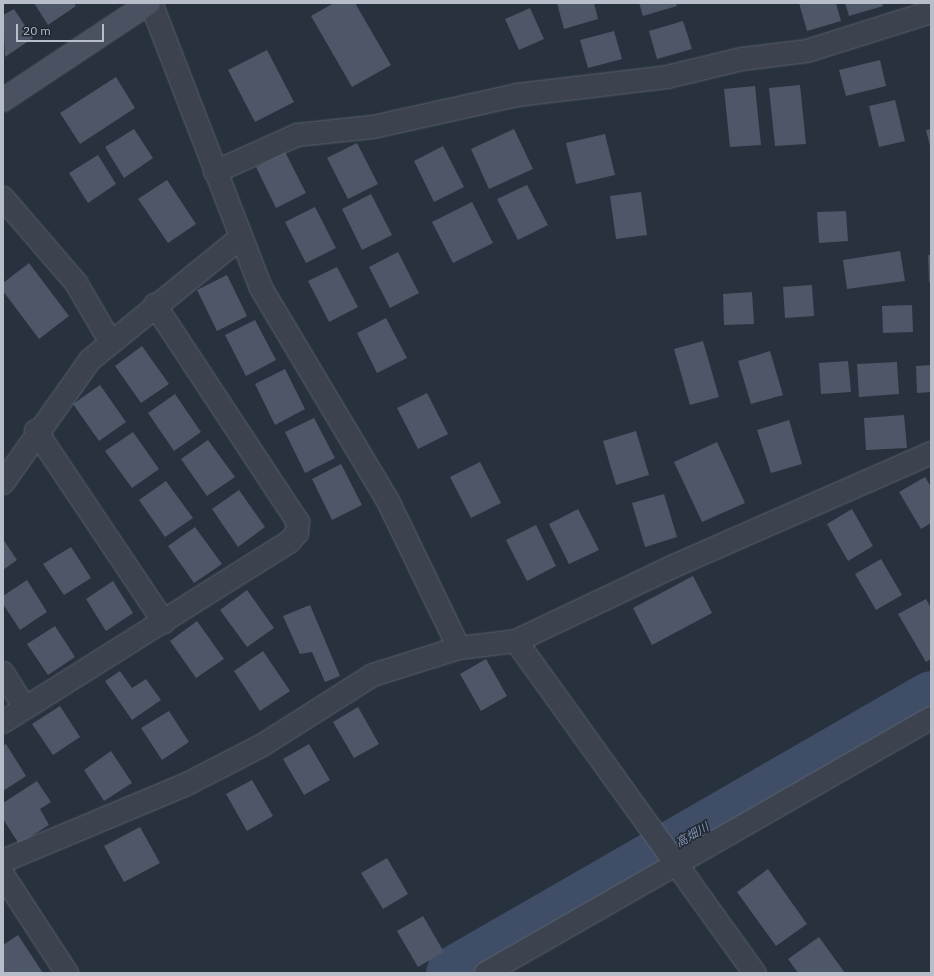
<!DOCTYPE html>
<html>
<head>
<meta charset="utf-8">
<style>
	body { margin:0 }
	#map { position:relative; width:934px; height:976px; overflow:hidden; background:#28313e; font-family:"IBM Plex Sans","Noto Sans JP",sans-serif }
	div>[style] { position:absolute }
	.river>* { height:53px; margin:-26.5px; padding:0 26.5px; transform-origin:26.5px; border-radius:26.5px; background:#3f4d66 }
	.building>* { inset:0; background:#4e5767 }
	.roads { filter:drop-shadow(0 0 1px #59616c) drop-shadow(0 0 1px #59616c) }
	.street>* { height:22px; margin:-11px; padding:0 11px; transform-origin:11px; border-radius:11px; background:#3c434e }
	.secondary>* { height:22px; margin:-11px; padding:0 11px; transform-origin:11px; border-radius:11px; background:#4a5261 }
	span { translate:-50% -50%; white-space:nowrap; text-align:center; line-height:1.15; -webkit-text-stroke:3px #202834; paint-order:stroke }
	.water-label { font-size:12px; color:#8393ae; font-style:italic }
	.frame { position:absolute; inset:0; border:4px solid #b8bec9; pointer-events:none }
	.scale { position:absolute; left:16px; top:24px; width:88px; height:18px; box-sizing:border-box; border:2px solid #b8bec9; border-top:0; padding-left:5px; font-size:12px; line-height:14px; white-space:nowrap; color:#b8bec9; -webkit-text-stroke:3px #202834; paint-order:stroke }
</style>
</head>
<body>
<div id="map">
	<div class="river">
		<div style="left:452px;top:973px;width:553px;rotate:-29.95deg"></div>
	</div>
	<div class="building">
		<div style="clip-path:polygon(34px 3px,74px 3px,76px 6px,48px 25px)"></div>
		<div style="clip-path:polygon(334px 3px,355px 3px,391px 65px,352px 87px,311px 16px)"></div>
		<div style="clip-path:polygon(557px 3px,594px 3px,598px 19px,564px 29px)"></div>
		<div style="clip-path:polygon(639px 3px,676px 3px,677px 6px,643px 16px)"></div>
		<div style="clip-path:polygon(799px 3px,836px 3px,841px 21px,807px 31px)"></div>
		<div style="clip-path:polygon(845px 3px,882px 3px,883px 6px,849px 16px)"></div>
		<div style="clip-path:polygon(530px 8px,544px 39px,519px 50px,505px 19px)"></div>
		<div style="clip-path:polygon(14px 9px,33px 38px,5px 57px,3px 15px)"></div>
		<div style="clip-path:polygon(683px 21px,692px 49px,657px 59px,649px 31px)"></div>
		<div style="clip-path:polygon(614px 31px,622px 59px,588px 68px,580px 40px)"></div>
		<div style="clip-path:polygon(267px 50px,294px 102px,255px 122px,228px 70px)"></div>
		<div style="clip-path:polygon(880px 60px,886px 86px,846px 96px,839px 70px)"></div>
		<div style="clip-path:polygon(116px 77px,135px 108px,80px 144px,60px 113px)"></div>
		<div style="clip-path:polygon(800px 85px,806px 144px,775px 146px,769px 88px)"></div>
		<div style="clip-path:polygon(755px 86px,761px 145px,730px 147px,724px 89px)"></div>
		<div style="clip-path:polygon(895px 100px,905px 141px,879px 147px,869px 106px)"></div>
		<div style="clip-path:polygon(134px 129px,153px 158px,124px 178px,105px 147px)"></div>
		<div style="clip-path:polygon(514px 129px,533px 169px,489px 189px,471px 149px)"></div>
		<div style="clip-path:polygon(931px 129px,931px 146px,930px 146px,926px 130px)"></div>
		<div style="clip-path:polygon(605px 134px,615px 175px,576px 184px,566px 143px)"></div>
		<div style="clip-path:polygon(357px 143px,378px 184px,348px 199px,327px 158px)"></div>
		<div style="clip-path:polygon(443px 146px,464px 187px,434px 202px,414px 161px)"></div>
		<div style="clip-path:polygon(285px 152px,306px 193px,276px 208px,256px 167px)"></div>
		<div style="clip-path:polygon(98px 155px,116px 184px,88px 203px,69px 173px)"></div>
		<div style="clip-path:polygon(167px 180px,196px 224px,168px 243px,138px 199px)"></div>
		<div style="clip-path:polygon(527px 185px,548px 225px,518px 240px,497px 199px)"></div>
		<div style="clip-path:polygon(641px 192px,647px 235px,616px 239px,610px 196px)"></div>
		<div style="clip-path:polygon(371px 194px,392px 235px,362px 250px,342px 209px)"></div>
		<div style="clip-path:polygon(472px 202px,493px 243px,453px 263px,432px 222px)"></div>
		<div style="clip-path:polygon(315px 207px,336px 248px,306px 263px,285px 222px)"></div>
		<div style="clip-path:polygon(846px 211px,848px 241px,819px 243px,817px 212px)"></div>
		<div style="clip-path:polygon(900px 251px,905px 281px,847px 289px,843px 260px)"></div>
		<div style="clip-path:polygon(398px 252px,419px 293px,390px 308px,369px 267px)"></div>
		<div style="clip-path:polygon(928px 255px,931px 255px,931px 282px,929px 282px)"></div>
		<div style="clip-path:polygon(29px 263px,69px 316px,39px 339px,3px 291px,3px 283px)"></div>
		<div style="clip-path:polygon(337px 267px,358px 307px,329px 322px,308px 281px)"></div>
		<div style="clip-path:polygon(227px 275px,247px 316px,217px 331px,197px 290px)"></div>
		<div style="clip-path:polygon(812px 285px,814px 316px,785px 318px,783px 287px)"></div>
		<div style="clip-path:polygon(752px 292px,754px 324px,724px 325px,723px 294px)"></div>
		<div style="clip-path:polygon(912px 305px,913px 332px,883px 333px,882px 306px)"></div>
		<div style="clip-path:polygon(386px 318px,407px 358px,377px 373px,357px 333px)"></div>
		<div style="clip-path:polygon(255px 320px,276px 360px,246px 376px,225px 335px)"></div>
		<div style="clip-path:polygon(703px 341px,719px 397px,690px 405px,674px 349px)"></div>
		<div style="clip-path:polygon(142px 346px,169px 384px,141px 403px,115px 366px)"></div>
		<div style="clip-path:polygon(770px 351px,783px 395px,751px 404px,738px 361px)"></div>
		<div style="clip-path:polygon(848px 361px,851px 392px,821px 394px,819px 363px)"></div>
		<div style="clip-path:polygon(897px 362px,899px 394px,859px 397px,857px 364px)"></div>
		<div style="clip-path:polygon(931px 365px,931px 392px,917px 393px,916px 366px)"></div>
		<div style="clip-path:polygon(285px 369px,305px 409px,275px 425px,255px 384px)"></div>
		<div style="clip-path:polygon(100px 385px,126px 422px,99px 441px,73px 404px)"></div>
		<div style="clip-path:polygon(427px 393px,448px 434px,418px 449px,397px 408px)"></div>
		<div style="clip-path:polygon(175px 394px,201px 432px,174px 451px,148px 413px)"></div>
		<div style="clip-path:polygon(904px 415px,907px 448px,866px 450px,864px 418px)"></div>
		<div style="clip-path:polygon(314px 418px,335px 458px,305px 473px,285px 432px)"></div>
		<div style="clip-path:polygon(789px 420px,802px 464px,771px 473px,757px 430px)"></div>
		<div style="clip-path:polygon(636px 431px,649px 475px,616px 485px,603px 441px)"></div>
		<div style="clip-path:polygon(133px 432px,159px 469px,132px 488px,105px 451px)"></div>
		<div style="clip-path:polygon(208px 440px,235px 477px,207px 496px,181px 459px)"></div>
		<div style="clip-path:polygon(717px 442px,745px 503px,702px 522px,674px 462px)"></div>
		<div style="clip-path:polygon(480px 462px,501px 503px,471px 518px,450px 477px)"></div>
		<div style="clip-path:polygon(341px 464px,362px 505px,332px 520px,312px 479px)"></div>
		<div style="clip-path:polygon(925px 477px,931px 487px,931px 523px,921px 529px,899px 492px)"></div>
		<div style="clip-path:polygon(166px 481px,193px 518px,165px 537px,139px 500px)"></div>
		<div style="clip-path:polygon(239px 490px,265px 527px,238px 547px,212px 509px)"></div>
		<div style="clip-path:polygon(664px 494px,677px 537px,645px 547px,632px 503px)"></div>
		<div style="clip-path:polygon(578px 509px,599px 550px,569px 564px,549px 524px)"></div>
		<div style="clip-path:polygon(852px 509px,873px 546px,848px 561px,827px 524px)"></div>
		<div style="clip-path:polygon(536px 525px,556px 566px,527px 581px,506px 540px)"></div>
		<div style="clip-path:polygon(195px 527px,222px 564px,194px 583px,168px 546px)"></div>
		<div style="clip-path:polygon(3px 539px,17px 560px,3px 570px)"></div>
		<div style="clip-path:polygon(71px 547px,91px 578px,64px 595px,43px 564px)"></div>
		<div style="clip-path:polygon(881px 559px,902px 595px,876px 610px,855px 574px)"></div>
		<div style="clip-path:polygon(693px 576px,712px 613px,652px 645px,633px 608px)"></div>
		<div style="clip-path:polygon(27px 580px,47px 612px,20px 630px,3px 604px,3px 596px)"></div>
		<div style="clip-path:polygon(113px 581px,133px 613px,106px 631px,86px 599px)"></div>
		<div style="clip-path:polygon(247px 590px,274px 628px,247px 647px,220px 610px)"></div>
		<div style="clip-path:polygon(926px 599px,931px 608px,931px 659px,926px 662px,898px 614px)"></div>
		<div style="clip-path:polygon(310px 605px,340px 676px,325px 682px,312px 652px,300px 654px,283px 616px)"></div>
		<div style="clip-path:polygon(197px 621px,224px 659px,196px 678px,170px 641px)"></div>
		<div style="clip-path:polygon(55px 626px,75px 657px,48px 675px,27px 644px)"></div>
		<div style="clip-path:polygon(263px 651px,290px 691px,260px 711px,234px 671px)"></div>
		<div style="clip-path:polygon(486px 659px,507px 696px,481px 711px,460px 674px)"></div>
		<div style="clip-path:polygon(120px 671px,132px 688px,146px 679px,161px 700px,132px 720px,105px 681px)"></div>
		<div style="clip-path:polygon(60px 706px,80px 737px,53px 755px,32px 724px)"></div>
		<div style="clip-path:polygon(358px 707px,379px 744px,354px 758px,333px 722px)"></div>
		<div style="clip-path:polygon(169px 711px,189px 742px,162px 760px,141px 728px)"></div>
		<div style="clip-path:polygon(6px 744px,26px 776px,3px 791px,3px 746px)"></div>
		<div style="clip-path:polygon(309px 744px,330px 780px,304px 795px,283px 759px)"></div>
		<div style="clip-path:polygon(111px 751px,132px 783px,104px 801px,84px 770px)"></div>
		<div style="clip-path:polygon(252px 780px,273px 816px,247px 831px,226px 794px)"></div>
		<div style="clip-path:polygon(37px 781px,51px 802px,40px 809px,49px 825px,19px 844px,3px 819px,3px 803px)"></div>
		<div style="clip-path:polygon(140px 827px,160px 863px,124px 882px,104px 846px)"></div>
		<div style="clip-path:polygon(387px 858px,408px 894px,383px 909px,361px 873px)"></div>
		<div style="clip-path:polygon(768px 869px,807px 924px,776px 946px,737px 892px)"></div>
		<div style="clip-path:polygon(423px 916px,444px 952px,418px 967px,397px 931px)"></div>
		<div style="clip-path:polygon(18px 935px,43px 973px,3px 973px,3px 945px)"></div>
		<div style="clip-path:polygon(819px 937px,845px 973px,798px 973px,788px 959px)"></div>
	</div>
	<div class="roads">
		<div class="street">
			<div style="left:151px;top:3px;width:305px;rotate:68.9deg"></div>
			<div style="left:261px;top:288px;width:246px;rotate:59.2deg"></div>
			<div style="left:387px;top:499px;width:165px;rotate:64.2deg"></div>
			<div style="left:215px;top:172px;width:90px;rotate:-24.3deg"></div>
			<div style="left:297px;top:135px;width:76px;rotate:-6deg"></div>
			<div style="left:373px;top:127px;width:148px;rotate:-12.5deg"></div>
			<div style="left:517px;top:95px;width:151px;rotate:-6.8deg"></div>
			<div style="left:667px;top:77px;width:77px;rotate:-13.5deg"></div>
			<div style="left:742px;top:59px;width:65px;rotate:-7deg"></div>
			<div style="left:807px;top:51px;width:130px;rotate:-17.5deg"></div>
			<div style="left:3px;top:198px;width:112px;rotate:49.3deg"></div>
			<div style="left:76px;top:283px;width:67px;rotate:59.6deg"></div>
			<div style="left:36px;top:431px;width:230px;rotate:56.2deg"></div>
			<div style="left:3px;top:483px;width:151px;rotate:-54.7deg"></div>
			<div style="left:90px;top:360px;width:193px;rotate:-39.1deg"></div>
			<div style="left:516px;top:641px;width:409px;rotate:54.3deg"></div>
			<div style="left:3px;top:673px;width:41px;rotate:57.8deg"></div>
			<div style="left:3px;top:722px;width:339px;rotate:-32.2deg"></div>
			<div style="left:290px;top:541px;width:11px;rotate:-49deg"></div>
			<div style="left:297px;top:533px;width:11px;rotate:-85deg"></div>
			<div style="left:298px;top:522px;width:260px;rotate:-123.4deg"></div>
			<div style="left:3px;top:861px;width:197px;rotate:-22.7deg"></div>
			<div style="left:185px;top:785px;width:85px;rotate:-27.2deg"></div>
			<div style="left:261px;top:746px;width:133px;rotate:-32.4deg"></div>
			<div style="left:373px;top:675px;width:90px;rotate:-17.4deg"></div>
			<div style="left:459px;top:648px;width:57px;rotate:-7deg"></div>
			<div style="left:516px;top:641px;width:175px;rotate:-25.4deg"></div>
			<div style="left:674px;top:566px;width:281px;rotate:-23.7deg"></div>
			<div style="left:3px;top:875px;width:117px;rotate:56.9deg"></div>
			<div style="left:486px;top:973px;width:513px;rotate:-29.81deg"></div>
		</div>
		<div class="secondary">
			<div style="left:3px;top:100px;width:175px;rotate:-33.6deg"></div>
		</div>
	</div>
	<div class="water-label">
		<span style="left:692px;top:835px;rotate:-30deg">高畑川</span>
	</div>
	<div class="frame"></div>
	<div class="scale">20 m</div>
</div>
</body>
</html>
